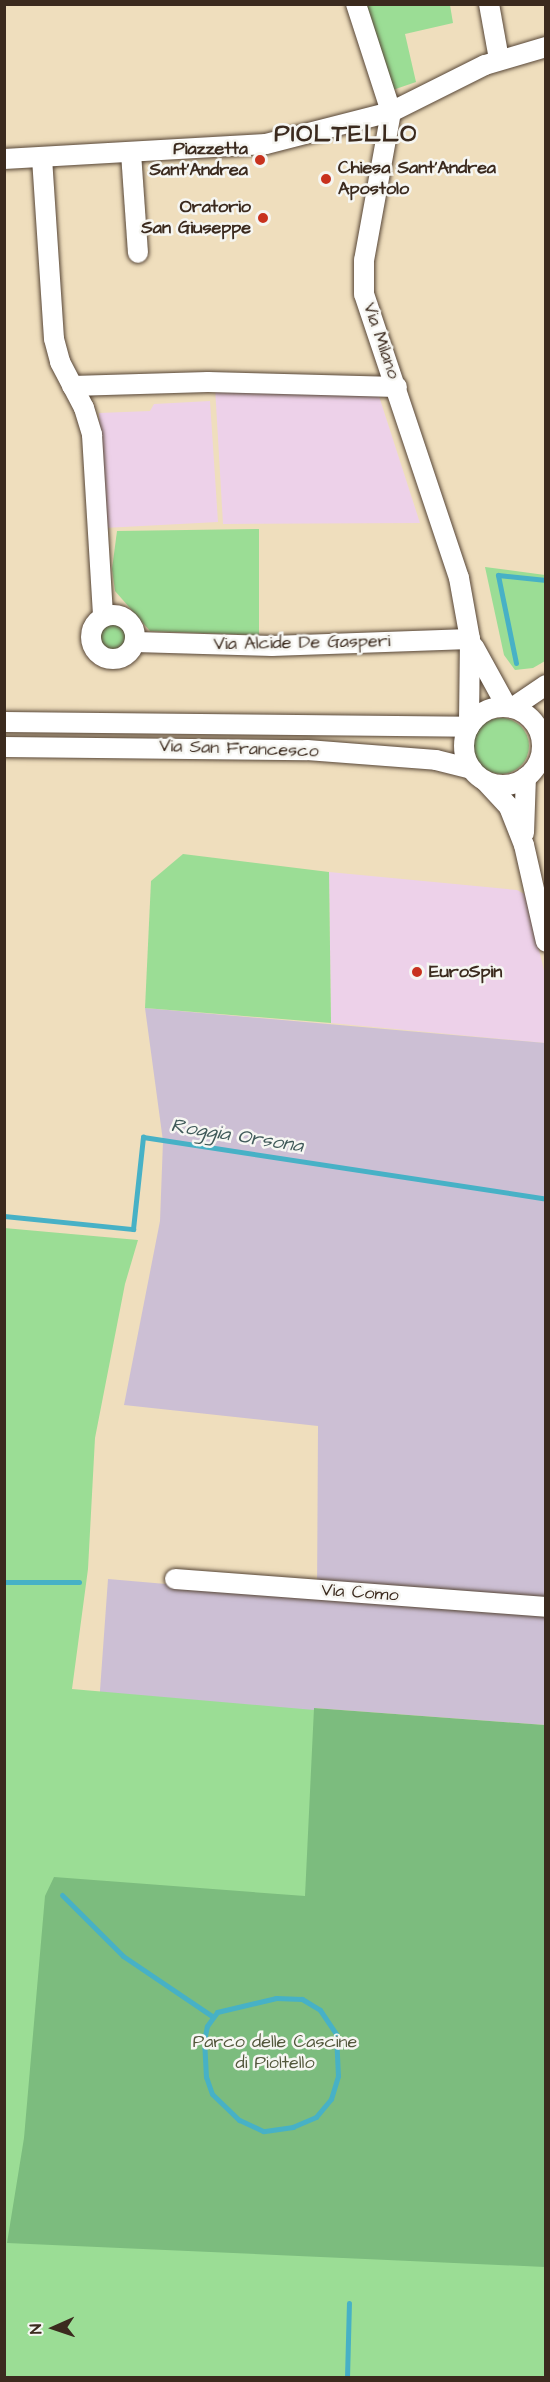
<!DOCTYPE html>
<html>
<head>
<meta charset="utf-8">
<style>
	body { margin:0 }
	#map { position:relative; width:550px; height:2382px; overflow:hidden; background:#efdebd; font-family:"Architects Daughter",sans-serif }
	div>[style] { position:absolute }
	.built>* { inset:0; background:#edd1e9 }
	.industrial>* { inset:0; background:#ccbfd4 }
	.green>* { inset:0; background:#9bdd95 }
	.round { border-radius:50% }
	.forest>* { inset:0; background:#7cbc7e }
	.stream>* { height:5px; margin:-2.5px; padding:0 2.5px; transform-origin:2.5px; border-radius:2.5px; background:#47b1c6 }
	.roads { filter:drop-shadow(0 0 2px #564536) drop-shadow(0 0 2px #564536) }
	.minor>* { height:20px; margin:-10px; padding:0 10px; transform-origin:10px; border-radius:10px; background:#fff }
	.minor>.ring { margin:-10px; padding:0; box-sizing:content-box; background:none; border:20px solid #fff; border-radius:50% }
	.dots>* { width:16px; height:16px; translate:-50% -50%; box-sizing:border-box; border:3px solid #f6f6f2; border-radius:50% }
	span { translate:-50% -50%; white-space:nowrap; text-align:center; line-height:1.15; -webkit-text-stroke:5px #f6f6f2; paint-order:stroke }
	.poi-label { font-size:18px; color:#3b2a1e; font-weight:700 }
	.right { translate:-100% -50%; text-align:right }
	.left { translate:0 -50%; text-align:left }
	.street-label { font-size:18px; color:#3b2a1e }
	.park-label { font-size:18px; color:#53573c }
	.water-label { font-size:20px; color:#3f5959; font-style:italic }
	.district-label { font-size:24px; color:#3b2a1e; font-weight:700; letter-spacing:1.5px }
	.frame { position:absolute; inset:0; border:6px solid #3b2a1e; pointer-events:none }
	.north { position:absolute; left:24px; top:2298px; width:60px; height:60px; -webkit-text-stroke:4px #f6f6f2; paint-order:stroke; rotate:267deg; font-size:16px; font-weight:700; line-height:24px; text-align:center; color:#3b2a1e }
	.north::after { content:''; display:block; margin:auto; width:21px; height:27px; background:#3b2a1e; clip-path:polygon(50% 0,100% 100%,50% 72%,0 100%) }
</style>
</head>
<body>
<div id="map">
	<div class="built">
		<div style="clip-path:polygon(215px 387px,377px 390px,420px 523px,223px 524px)"></div>
		<div style="clip-path:polygon(210px 401px,218px 522px,104px 528px,99px 413px,150px 411px,154px 404px)"></div>
		<div style="clip-path:polygon(329px 872px,517px 890px,526px 895px,545px 975px,545px 1043px,331px 1023px)"></div>
	</div>
	<div class="industrial">
		<div style="clip-path:polygon(145px 1008px,545px 1043px,545px 1725px,314px 1708px,305px 1896px,96px 1746px,108px 1579px,317px 1597px,318px 1426px,124px 1405px,160px 1221px,163px 1141px)"></div>
	</div>
	<div class="green">
		<div style="clip-path:polygon(356px 5px,450px 5px,453px 23px,405px 34px,416px 82px,384px 93px)"></div>
		<div style="clip-path:polygon(259px 529px,259px 635px,150px 631px,115px 591px,112px 569px,117px 531px)"></div>
		<div style="clip-path:polygon(485px 567px,545px 575px,545px 661px,533px 668px,515px 670px,504px 655px)"></div>
		<div class="round" style="left:99px;top:623px;width:28px;height:28px"></div>
		<div class="round" style="left:473px;top:718px;width:56px;height:56px"></div>
		<div style="clip-path:polygon(183px 854px,329px 872px,331px 1023px,145px 1008px,151px 881px)"></div>
		<div style="clip-path:polygon(4px 1228px,138px 1240px,125px 1284px,95px 1438px,88px 1569px,72px 1689px,545px 1730px,545px 2377px,5px 2377px)"></div>
	</div>
	<div class="forest">
		<div style="clip-path:polygon(314px 1708px,545px 1725px,545px 2267px,7px 2243px,24px 2138px,45px 1896px,54px 1877px,305px 1896px)"></div>
	</div>
	<div class="stream">
		<div style="left:516px;top:663px;width:90px;rotate:-101.6deg"></div>
		<div style="left:498px;top:575px;width:48px;rotate:5.9deg"></div>
		<div style="left:4px;top:1216px;width:130px;rotate:5.8deg"></div>
		<div style="left:133px;top:1229px;width:93px;rotate:-83.8deg"></div>
		<div style="left:143px;top:1137px;width:408px;rotate:8.7deg"></div>
		<div style="left:4px;top:1582px;width:75px"></div>
		<div style="left:62px;top:1895px;width:86px;rotate:45deg"></div>
		<div style="left:123px;top:1956px;width:107px;rotate:34deg"></div>
		<div style="left:276px;top:1998px;width:26px;rotate:2deg"></div>
		<div style="left:302px;top:1999px;width:21px;rotate:31deg"></div>
		<div style="left:320px;top:2010px;width:29px;rotate:56deg"></div>
		<div style="left:336px;top:2034px;width:42px;rotate:87.3deg"></div>
		<div style="left:338px;top:2076px;width:24px;rotate:107deg"></div>
		<div style="left:331px;top:2099px;width:23px;rotate:130deg"></div>
		<div style="left:316px;top:2117px;width:25px;rotate:157deg"></div>
		<div style="left:293px;top:2127px;width:30px;rotate:172deg"></div>
		<div style="left:263px;top:2131px;width:26px;rotate:-155deg"></div>
		<div style="left:239px;top:2120px;width:37px;rotate:-136deg"></div>
		<div style="left:212px;top:2094px;width:18px;rotate:-109deg"></div>
		<div style="left:206px;top:2077px;width:36px;rotate:-93deg"></div>
		<div style="left:204px;top:2041px;width:15px;rotate:-79deg"></div>
		<div style="left:207px;top:2026px;width:17px;rotate:-54deg"></div>
		<div style="left:217px;top:2012px;width:61px;rotate:-13.3deg"></div>
		<div style="left:347px;top:2378px;width:75px;rotate:-88.5deg"></div>
	</div>
	<div class="roads">
		<div class="minor">
			<div style="left:356px;top:4px;width:114px;rotate:72deg"></div>
			<div style="left:391px;top:112px;width:150px;rotate:100.3deg"></div>
			<div style="left:364px;top:260px;width:34px;rotate:90deg"></div>
			<div style="left:364px;top:294px;width:299px;rotate:71.5deg"></div>
			<div style="left:459px;top:578px;width:62px;rotate:79.8deg"></div>
			<div style="left:470px;top:639px;width:88px;rotate:90.7deg"></div>
			<div style="left:489px;top:4px;width:56px;rotate:79.7deg"></div>
			<div style="left:131px;top:153px;width:100px;rotate:86deg"></div>
			<div style="left:42px;top:158px;width:181px;rotate:86.2deg"></div>
			<div style="left:54px;top:339px;width:24px;rotate:75deg"></div>
			<div style="left:60px;top:362px;width:52px;rotate:62.4deg"></div>
			<div style="left:84px;top:408px;width:28px;rotate:73deg"></div>
			<div style="left:92px;top:435px;width:182px;rotate:86.5deg"></div>
			<div style="left:4px;top:159px;width:262px;rotate:-3.3deg"></div>
			<div style="left:266px;top:144px;width:129px;rotate:-14.4deg"></div>
			<div style="left:391px;top:112px;width:105px;rotate:-26.6deg"></div>
			<div style="left:485px;top:65px;width:64px;rotate:-16.4deg"></div>
			<div style="left:72px;top:386px;width:136px;rotate:-1.7deg"></div>
			<div style="left:208px;top:382px;width:189px;rotate:1.5deg"></div>
			<div class="ring" style="left:91px;top:615px;width:24px;height:24px"></div>
			<div style="left:135px;top:642px;width:137px;rotate:1.7deg"></div>
			<div style="left:272px;top:646px;width:198px;rotate:-2deg"></div>
			<div style="left:474px;top:647px;width:68px;rotate:61.2deg"></div>
			<div class="ring" style="left:464px;top:707px;width:58px;height:58px"></div>
			<div style="left:512px;top:708px;width:41px;rotate:-34.1deg"></div>
			<div style="left:4px;top:722px;width:465px;rotate:0.6deg"></div>
			<div style="left:4px;top:747px;width:303px;rotate:0.6deg"></div>
			<div style="left:307px;top:750px;width:129px;rotate:4.4deg"></div>
			<div style="left:436px;top:760px;width:37px;rotate:14deg"></div>
			<div style="left:485px;top:781px;width:35px;rotate:47deg"></div>
			<div style="left:509px;top:807px;width:41px;rotate:68.5deg"></div>
			<div style="left:524px;top:845px;width:99px;rotate:77.2deg"></div>
			<div style="left:524px;top:833px;width:56px;rotate:-88deg"></div>
			<div style="left:175px;top:1579px;width:372px;rotate:4.3deg"></div>
		</div>
	</div>
	<div class="dots">
		<div style="left:260px;top:160px;background:#c8321e"></div>
		<div style="left:326px;top:179px;background:#c8321e"></div>
		<div style="left:263px;top:218px;background:#c8321e"></div>
		<div style="left:417px;top:972px;background:#c8321e"></div>
	</div>
	<div class="poi-label">
		<span class="right" style="left:248px;top:160px">Piazzetta<br>Sant'Andrea</span>
		<span class="left" style="left:338px;top:179px">Chiesa Sant'Andrea<br>Apostolo</span>
		<span class="right" style="left:251px;top:218px">Oratorio<br>San Giuseppe</span>
		<span class="left" style="left:429px;top:972px">EuroSpin</span>
	</div>
	<div class="street-label">
		<span style="left:381px;top:341px;rotate:71deg">Via Milano</span>
		<span style="left:302px;top:643px;rotate:-1deg">Via Alcide De Gasperi</span>
		<span style="left:239px;top:749px;rotate:2deg">Via San Francesco</span>
		<span style="left:360px;top:1593px;rotate:4deg">Via Como</span>
	</div>
	<div class="park-label">
		<span style="left:275px;top:2053px">Parco delle Cascine<br>di Pioltello</span>
	</div>
	<div class="water-label">
		<span style="left:237px;top:1136px;rotate:9deg">Roggia Orsona</span>
	</div>
	<div class="district-label">
		<span style="left:346px;top:135px">PIOLTELLO</span>
	</div>
	<div class="frame"></div>
	<div class="north">N</div>
</div>
</body>
</html>
